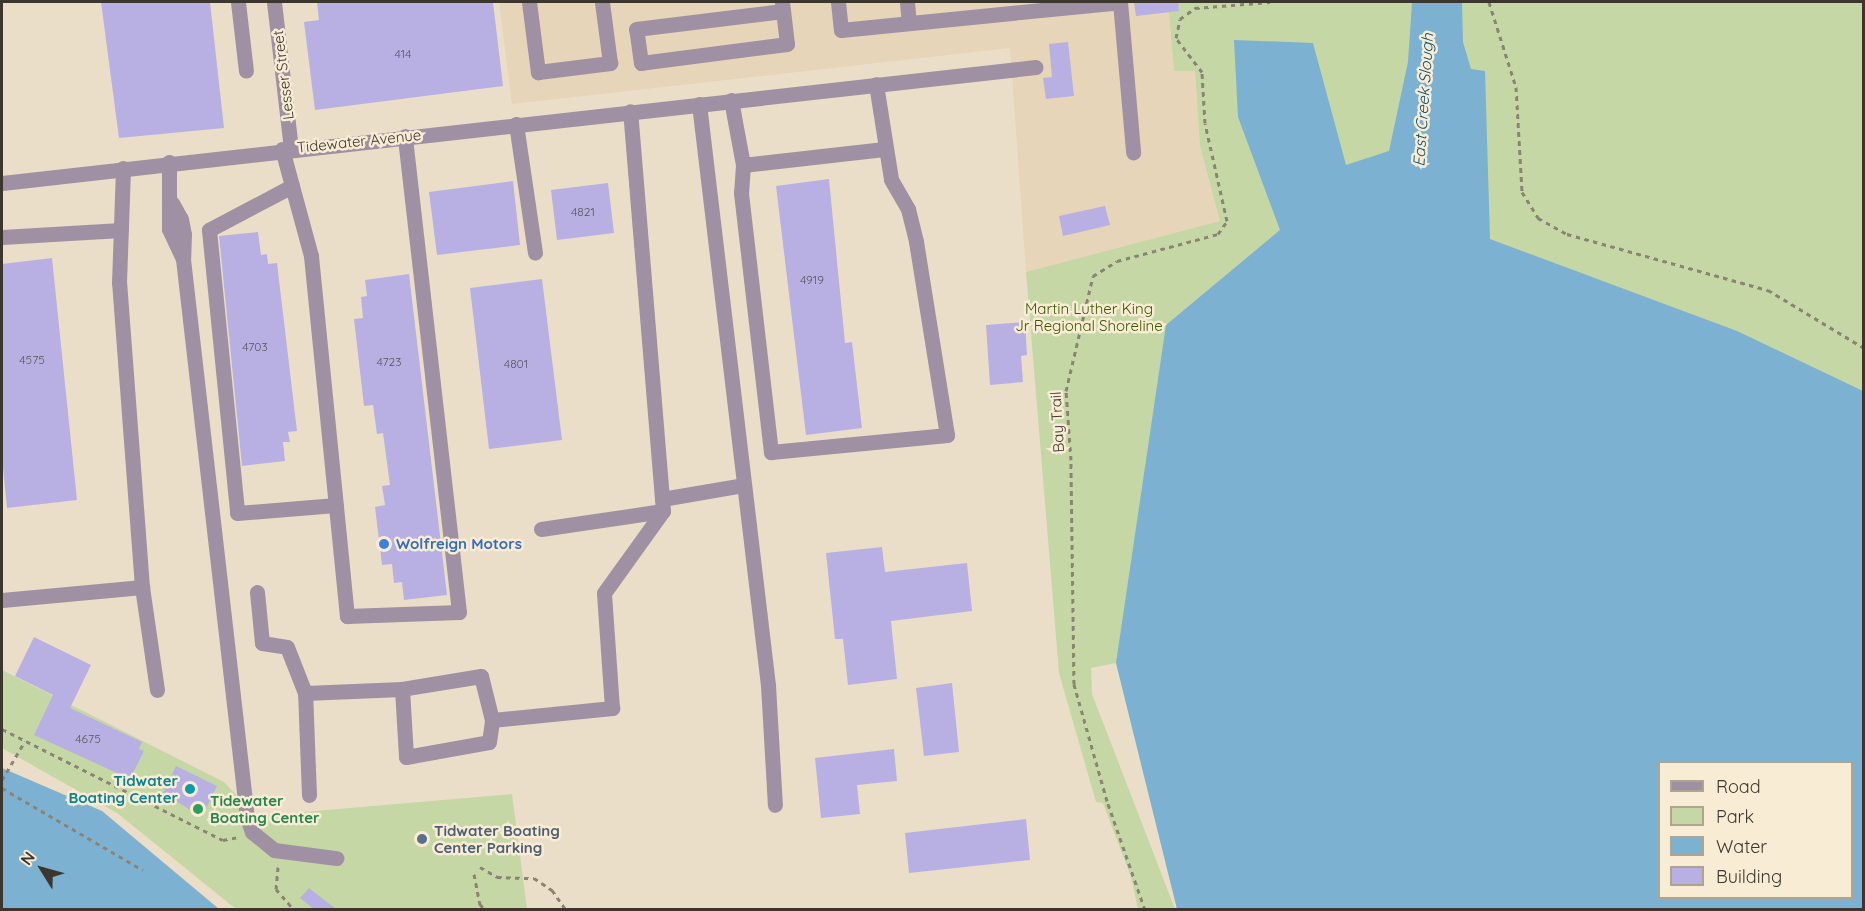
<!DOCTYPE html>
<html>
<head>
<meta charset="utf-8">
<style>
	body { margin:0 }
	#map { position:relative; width:1865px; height:911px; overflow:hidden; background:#ebdec8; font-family:Quicksand,sans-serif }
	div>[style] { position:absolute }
	.built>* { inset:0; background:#e6d5b8 }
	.green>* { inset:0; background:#c4d7a4 }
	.water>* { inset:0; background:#7db1d2 }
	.building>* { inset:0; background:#b8b0e3 }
	.path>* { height:3px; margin-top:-1.5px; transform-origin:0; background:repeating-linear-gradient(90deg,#8b8374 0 4.5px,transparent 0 9px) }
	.minor>* { height:15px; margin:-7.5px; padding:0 7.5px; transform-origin:7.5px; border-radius:7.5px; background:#a090a3 }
	.dots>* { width:16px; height:16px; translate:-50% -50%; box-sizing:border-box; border:3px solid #f8ecd5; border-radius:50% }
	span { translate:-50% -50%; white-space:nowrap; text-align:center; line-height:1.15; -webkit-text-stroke:5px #f8ecd5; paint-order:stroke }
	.number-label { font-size:12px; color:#5b555b }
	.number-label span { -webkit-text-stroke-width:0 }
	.street-label { font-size:15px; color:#3c372e }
	.park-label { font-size:15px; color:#425705 }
	.shop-label { font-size:15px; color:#366cbe; font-weight:700 }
	.left { translate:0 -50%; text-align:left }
	.culture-label { font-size:15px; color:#0d838f; font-weight:700 }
	.right { translate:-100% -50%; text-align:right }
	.leisure-label { font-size:15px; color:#27864d; font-weight:700 }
	.service-label { font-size:15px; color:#4e5e75; font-weight:700 }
	.water-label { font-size:16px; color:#0e4f70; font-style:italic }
	.frame { position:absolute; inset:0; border:3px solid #3c372e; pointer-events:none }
	.legend { position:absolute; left:1658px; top:761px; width:195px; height:138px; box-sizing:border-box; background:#f8ecd5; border:2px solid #ada492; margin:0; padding:8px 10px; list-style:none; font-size:18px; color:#3c372e }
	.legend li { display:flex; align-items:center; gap:12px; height:30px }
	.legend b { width:30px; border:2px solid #ada492 }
	.north { position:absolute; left:12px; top:839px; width:60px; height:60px; -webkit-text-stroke:4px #f8ecd5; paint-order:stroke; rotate:307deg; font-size:16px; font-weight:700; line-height:24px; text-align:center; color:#3c372e }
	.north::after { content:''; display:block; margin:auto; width:21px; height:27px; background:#3c372e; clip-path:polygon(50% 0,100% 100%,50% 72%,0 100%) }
</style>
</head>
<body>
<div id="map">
	<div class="built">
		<div style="clip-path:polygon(499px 2px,1168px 2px,1174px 70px,1195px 71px,1200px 146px,1220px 221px,1026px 272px,1010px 48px,512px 104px)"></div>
	</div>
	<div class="green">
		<div style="clip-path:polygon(evenodd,1168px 2px,1863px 2px,1863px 909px,1177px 909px,1116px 663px,1091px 668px,1092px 694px,1175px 909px,1138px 909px,1131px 877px,1103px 803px,1096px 802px,1059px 673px,1026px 272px,1220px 221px,1200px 146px,1195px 71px,1174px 71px,1168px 2px,1660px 762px,1852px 762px,1852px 898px,1660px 898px,1660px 762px)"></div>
		<div style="clip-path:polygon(2px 670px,224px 782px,257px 816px,512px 794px,527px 909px,236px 909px,117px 813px,2px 748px)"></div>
	</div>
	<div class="water">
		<div style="clip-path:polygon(evenodd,1412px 2px,1462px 2px,1463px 42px,1471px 69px,1485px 71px,1490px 239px,1737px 331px,1863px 391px,1863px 909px,1177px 909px,1116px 663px,1166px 325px,1280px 230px,1238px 117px,1234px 40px,1313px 43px,1346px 165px,1389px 151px,1408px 62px,1412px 2px,1660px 762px,1852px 762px,1852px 898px,1660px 898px,1660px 762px)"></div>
		<div style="clip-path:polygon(2px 768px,102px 811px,219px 909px,2px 909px)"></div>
	</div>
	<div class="building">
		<div style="clip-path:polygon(101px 2px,210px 2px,224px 128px,119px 138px)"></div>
		<div style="clip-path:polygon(317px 2px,493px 2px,503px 86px,315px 110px,304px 22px,319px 20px)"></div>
		<div style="clip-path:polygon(1134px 2px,1178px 2px,1179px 11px,1136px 16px)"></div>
		<div style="clip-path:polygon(1068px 42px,1074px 96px,1046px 99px,1043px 78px,1052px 77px,1049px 44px)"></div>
		<div style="clip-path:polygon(829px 179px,845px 343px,852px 342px,862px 428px,806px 435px,776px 186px)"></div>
		<div style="clip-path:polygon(513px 181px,520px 245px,437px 255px,429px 192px)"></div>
		<div style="clip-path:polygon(608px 183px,614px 233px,557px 240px,551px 190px)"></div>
		<div style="clip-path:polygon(1105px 206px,1110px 225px,1063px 236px,1059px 216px)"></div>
		<div style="clip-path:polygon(258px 232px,261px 255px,267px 254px,268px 264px,277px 263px,297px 431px,288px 432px,290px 442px,283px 442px,285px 461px,242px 466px,219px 236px)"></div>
		<div style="clip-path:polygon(52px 258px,77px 500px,7px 508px,2px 457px,2px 264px)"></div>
		<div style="clip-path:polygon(409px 274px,447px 595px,404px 600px,402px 582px,394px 583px,392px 564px,382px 565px,375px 507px,385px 505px,382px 486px,390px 485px,383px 433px,377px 434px,373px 405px,364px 406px,354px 319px,363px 318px,361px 297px,367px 296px,365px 280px)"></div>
		<div style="clip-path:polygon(542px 279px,562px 440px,489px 449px,470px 288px)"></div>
		<div style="clip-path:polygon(1025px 322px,1027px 355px,1021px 356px,1023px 382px,990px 385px,986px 325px)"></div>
		<div style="clip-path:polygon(882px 547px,885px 572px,967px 563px,972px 611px,891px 621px,897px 679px,848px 685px,843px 639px,835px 639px,826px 553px)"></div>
		<div style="clip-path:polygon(34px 637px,91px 665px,70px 708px,142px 742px,139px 749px,144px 751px,130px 779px,34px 735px,53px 695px,15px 676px)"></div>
		<div style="clip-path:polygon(952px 683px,959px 752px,924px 756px,916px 688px)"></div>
		<div style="clip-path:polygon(894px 749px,897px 781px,857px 785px,860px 814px,821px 818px,815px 758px)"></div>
		<div style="clip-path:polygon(176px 766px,217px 786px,202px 817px,163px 793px)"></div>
		<div style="clip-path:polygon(1026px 819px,1030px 860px,909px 873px,905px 833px)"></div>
		<div style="clip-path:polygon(309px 888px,336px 909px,314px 909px,300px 898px)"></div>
	</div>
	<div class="path">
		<div style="left:1489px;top:2px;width:89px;rotate:72.4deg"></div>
		<div style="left:1516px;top:87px;width:105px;rotate:86.7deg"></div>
		<div style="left:1522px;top:192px;width:31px;rotate:58deg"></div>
		<div style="left:1538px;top:218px;width:33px;rotate:29deg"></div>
		<div style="left:1567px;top:234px;width:209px;rotate:15.6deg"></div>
		<div style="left:1768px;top:290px;width:112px;rotate:31.1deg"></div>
		<div style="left:2px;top:729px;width:247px;rotate:26.7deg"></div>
		<div style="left:223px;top:840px;width:15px;rotate:-11deg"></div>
		<div style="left:2px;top:780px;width:45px;rotate:-59.5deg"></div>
		<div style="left:2px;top:788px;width:163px;rotate:30.2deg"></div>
		<div style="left:278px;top:867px;width:22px;rotate:95deg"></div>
		<div style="left:276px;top:889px;width:28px;rotate:49deg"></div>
		<div style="left:480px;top:867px;width:20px;rotate:30deg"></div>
		<div style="left:497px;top:877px;width:37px;rotate:2deg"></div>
		<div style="left:534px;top:878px;width:22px;rotate:34deg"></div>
		<div style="left:552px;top:890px;width:24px;rotate:55deg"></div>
		<div style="left:474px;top:874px;width:31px;rotate:79deg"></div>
		<div style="left:480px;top:904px;width:8px;rotate:50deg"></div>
		<div style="left:1145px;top:910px;width:115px;rotate:-109.2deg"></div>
		<div style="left:1107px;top:801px;width:122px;rotate:-105.8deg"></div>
		<div style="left:1074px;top:684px;width:224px;rotate:-90.8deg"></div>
		<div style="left:1071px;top:460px;width:69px;rotate:-94.1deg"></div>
		<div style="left:1066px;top:391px;width:118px;rotate:-76.8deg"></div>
		<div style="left:1093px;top:276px;width:28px;rotate:-32deg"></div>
		<div style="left:1117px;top:261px;width:105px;rotate:-15deg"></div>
		<div style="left:1218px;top:234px;width:16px;rotate:-55deg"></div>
		<div style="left:1227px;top:221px;width:100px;rotate:-102.7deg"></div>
		<div style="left:1205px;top:123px;width:51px;rotate:-93.4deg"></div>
		<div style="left:1202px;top:72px;width:43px;rotate:-127.4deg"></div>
		<div style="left:1176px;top:38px;width:19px;rotate:-78deg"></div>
		<div style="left:1180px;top:19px;width:19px;rotate:-36deg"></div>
		<div style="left:1195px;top:8px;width:75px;rotate:-4.6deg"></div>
	</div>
	<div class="minor">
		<div style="left:238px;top:2px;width:69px;rotate:83.4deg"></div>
		<div style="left:274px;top:2px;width:147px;rotate:83.4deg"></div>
		<div style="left:529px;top:2px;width:71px;rotate:82.7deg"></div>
		<div style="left:538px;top:72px;width:73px;rotate:-7.1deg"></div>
		<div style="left:610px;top:63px;width:62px;rotate:-97.5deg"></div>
		<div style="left:782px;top:2px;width:42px;rotate:83.2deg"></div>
		<div style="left:787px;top:44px;width:147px;rotate:172.6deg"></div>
		<div style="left:641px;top:63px;width:34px;rotate:-98deg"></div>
		<div style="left:636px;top:29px;width:148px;rotate:-7deg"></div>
		<div style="left:838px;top:2px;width:28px;rotate:84deg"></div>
		<div style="left:841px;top:30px;width:280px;rotate:-5.7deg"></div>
		<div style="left:907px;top:2px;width:21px;rotate:85deg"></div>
		<div style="left:1120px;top:2px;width:151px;rotate:85deg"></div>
		<div style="left:731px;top:100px;width:66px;rotate:79.5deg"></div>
		<div style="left:743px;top:165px;width:28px;rotate:94deg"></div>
		<div style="left:741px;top:193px;width:261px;rotate:83.4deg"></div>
		<div style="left:771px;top:452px;width:177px;rotate:-5.5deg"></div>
		<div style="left:947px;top:435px;width:196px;rotate:-99.1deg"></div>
		<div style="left:916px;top:241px;width:33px;rotate:-104deg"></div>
		<div style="left:908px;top:209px;width:34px;rotate:-120deg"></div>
		<div style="left:891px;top:179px;width:96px;rotate:-99deg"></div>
		<div style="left:699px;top:104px;width:585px;rotate:83.23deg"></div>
		<div style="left:768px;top:685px;width:120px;rotate:86.7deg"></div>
		<div style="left:516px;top:124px;width:130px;rotate:81.6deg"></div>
		<div style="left:282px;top:149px;width:111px;rotate:74.8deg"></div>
		<div style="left:311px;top:256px;width:362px;rotate:84.3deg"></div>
		<div style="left:347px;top:616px;width:112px;rotate:-2deg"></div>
		<div style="left:459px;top:612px;width:479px;rotate:-96.5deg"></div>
		<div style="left:169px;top:162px;width:67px;rotate:90deg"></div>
		<div style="left:169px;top:229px;width:33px;rotate:65deg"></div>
		<div style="left:743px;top:165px;width:142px;rotate:-6.5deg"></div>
		<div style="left:2px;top:183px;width:1040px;rotate:-6.4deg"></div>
		<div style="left:292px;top:186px;width:94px;rotate:152.1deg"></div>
		<div style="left:209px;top:230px;width:284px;rotate:84.3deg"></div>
		<div style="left:237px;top:513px;width:99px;rotate:-4.6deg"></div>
		<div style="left:172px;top:203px;width:18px;rotate:61deg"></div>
		<div style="left:181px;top:219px;width:15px;rotate:79deg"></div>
		<div style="left:184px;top:234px;width:25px;rotate:92deg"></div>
		<div style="left:183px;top:259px;width:563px;rotate:83.47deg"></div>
		<div style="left:247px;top:818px;width:15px;rotate:70deg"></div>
		<div style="left:252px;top:832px;width:28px;rotate:39deg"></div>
		<div style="left:274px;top:850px;width:63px;rotate:7.4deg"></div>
		<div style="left:2px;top:237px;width:119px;rotate:-3.4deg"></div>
		<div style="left:662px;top:499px;width:82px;rotate:-9.8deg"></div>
		<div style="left:541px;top:529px;width:123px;rotate:-8.4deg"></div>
		<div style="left:142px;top:587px;width:104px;rotate:81.7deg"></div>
		<div style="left:257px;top:592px;width:51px;rotate:84.4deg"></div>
		<div style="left:262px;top:643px;width:25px;rotate:9deg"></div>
		<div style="left:287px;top:647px;width:49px;rotate:68.6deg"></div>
		<div style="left:2px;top:600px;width:141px;rotate:-5.3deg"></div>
		<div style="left:142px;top:587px;width:305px;rotate:-94.3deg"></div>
		<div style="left:119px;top:283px;width:115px;rotate:-88deg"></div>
		<div style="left:492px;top:720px;width:45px;rotate:-104deg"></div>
		<div style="left:481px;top:676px;width:80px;rotate:170.7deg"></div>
		<div style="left:402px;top:689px;width:68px;rotate:86.6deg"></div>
		<div style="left:406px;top:757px;width:84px;rotate:-10.2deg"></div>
		<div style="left:489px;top:742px;width:22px;rotate:-82deg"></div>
		<div style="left:492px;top:720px;width:121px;rotate:-5.7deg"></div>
		<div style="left:612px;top:708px;width:115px;rotate:-94deg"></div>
		<div style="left:604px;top:593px;width:101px;rotate:-54.3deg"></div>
		<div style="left:663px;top:511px;width:401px;rotate:-94.7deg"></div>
		<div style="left:309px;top:795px;width:102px;rotate:-92.2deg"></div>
		<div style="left:305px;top:693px;width:97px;rotate:-2.4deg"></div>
	</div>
	<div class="dots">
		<div style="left:384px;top:544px;background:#3f7fe0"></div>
		<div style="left:190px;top:789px;background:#0f9aa8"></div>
		<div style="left:198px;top:809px;background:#2e9e5b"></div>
		<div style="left:422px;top:839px;background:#5c6f8a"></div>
	</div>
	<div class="number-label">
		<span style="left:403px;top:54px">414</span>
		<span style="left:583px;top:212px">4821</span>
		<span style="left:812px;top:280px">4919</span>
		<span style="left:255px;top:347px">4703</span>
		<span style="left:32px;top:360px">4575</span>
		<span style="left:389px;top:362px">4723</span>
		<span style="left:516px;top:364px">4801</span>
		<span style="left:88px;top:739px">4675</span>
	</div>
	<div class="street-label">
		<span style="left:283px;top:75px;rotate:-97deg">Lesser Street</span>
		<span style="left:359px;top:141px;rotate:-6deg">Tidewater Avenue</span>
		<span style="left:1057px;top:422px;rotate:-93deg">Bay Trail</span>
	</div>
	<div class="park-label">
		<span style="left:1089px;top:317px">Martin Luther King<br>Jr Regional Shoreline</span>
	</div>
	<div class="shop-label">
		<span class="left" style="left:396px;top:544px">Wolfreign Motors</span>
	</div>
	<div class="culture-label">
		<span class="right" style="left:178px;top:789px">Tidwater<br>Boating Center</span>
	</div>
	<div class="leisure-label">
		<span class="left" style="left:210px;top:809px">Tidewater<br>Boating Center</span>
	</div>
	<div class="service-label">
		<span class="left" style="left:434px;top:839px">Tidwater Boating<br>Center Parking</span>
	</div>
	<div class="water-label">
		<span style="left:1423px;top:100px;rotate:-86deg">East Creek Slough</span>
	</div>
	<div class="frame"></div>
	<ul class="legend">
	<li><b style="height:8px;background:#a090a3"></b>Road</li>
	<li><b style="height:16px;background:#c4d7a4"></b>Park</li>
	<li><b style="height:16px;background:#7db1d2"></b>Water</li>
	<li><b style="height:16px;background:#b8b0e3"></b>Building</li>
	</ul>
	<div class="north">N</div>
</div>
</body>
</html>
